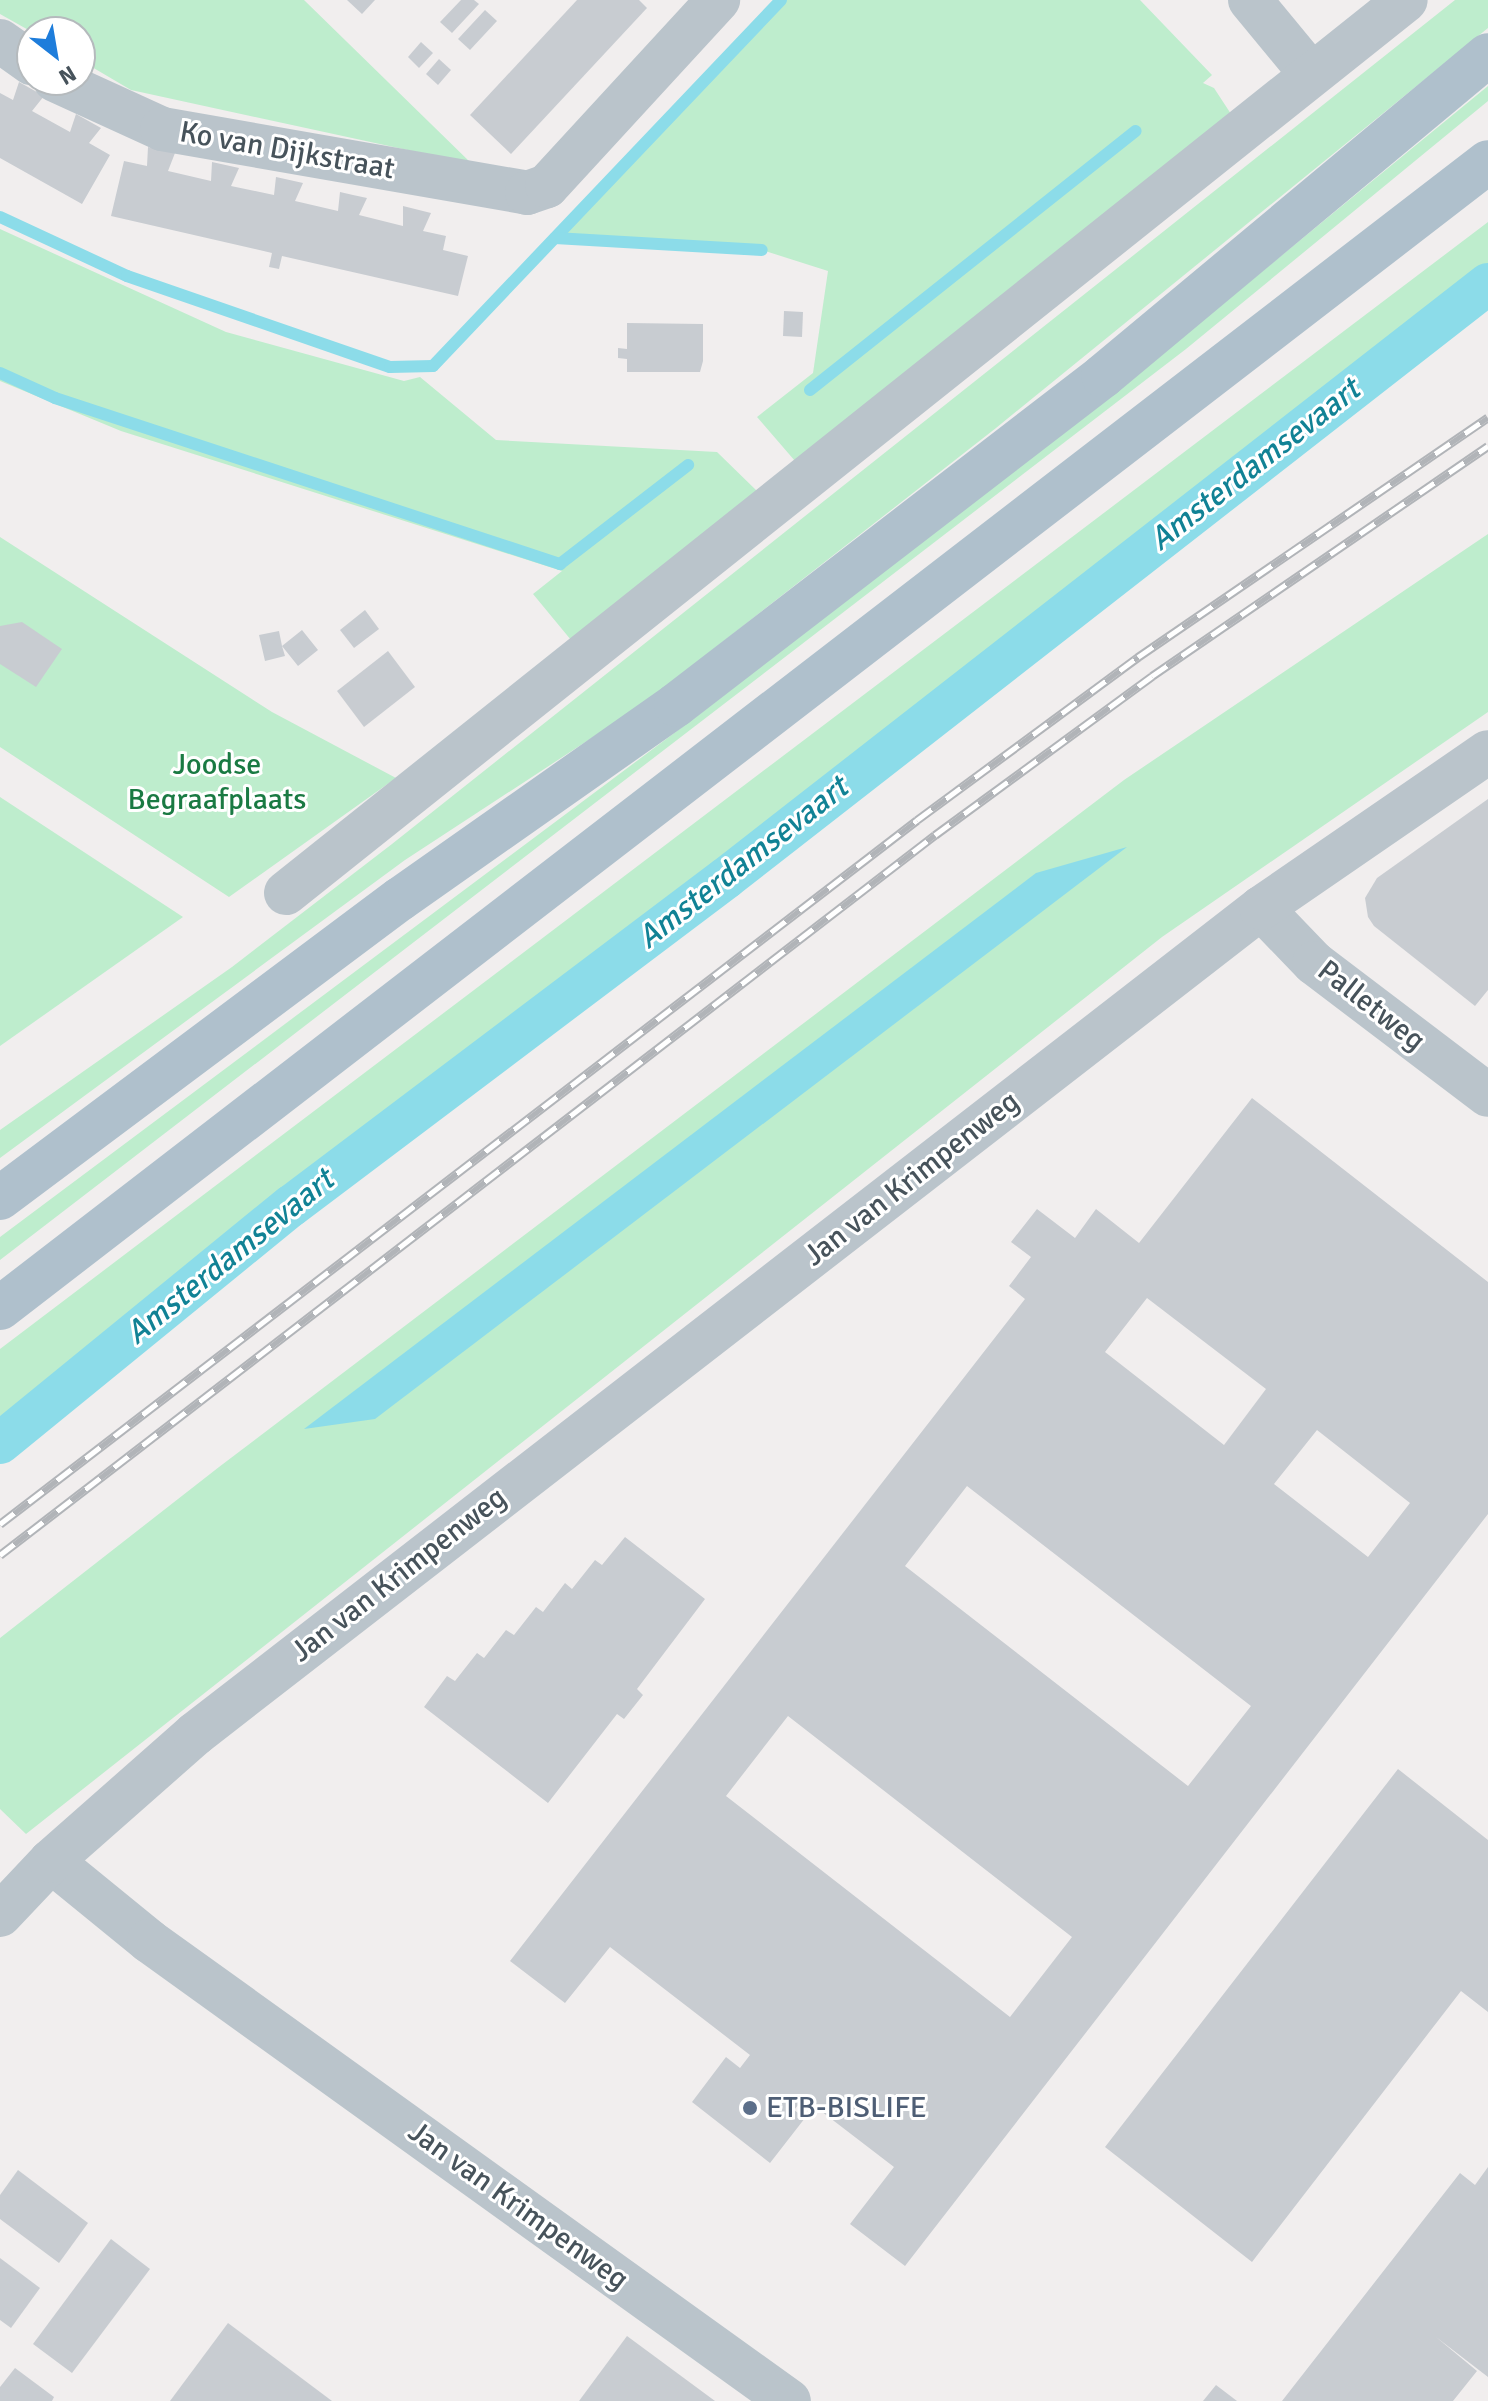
<!DOCTYPE html>
<html>
<head>
<meta charset="utf-8">
<style>
	body { margin:0 }
	#map { position:relative; width:1488px; height:2401px; overflow:hidden; background:#f1eeee; font-family:Signika,sans-serif }
	div>[style] { position:absolute }
	.green>* { inset:0; background:#beedcd }
	.water>* { inset:0; background:#8cdce9 }
	.stream>* { height:12px; margin:-6px; padding:0 6px; transform-origin:6px; border-radius:6px; background:#8cdce9 }
	.canal>* { height:42px; margin:-21px; padding:0 21px; transform-origin:21px; border-radius:21px; background:#8cdce9 }
	.building>* { inset:0; background:#c8ccd1 }
	.minor>* { height:44px; margin:-22px; padding:0 22px; transform-origin:22px; border-radius:22px; background:#bac4cb }
	.major>* { height:44px; margin:-22px; padding:0 22px; transform-origin:22px; border-radius:22px; background:#afc0cc }
	.rail>* { height:9px; margin-top:-4.5px; transform-origin:0; background:repeating-linear-gradient(90deg,#fff 0 18px,#b1b4b8 0 36px); box-sizing:border-box; border-block:2px solid #b1b4b8 }
	.dots>* { width:22px; height:22px; translate:-50% -50%; box-sizing:border-box; border:4px solid #fff; border-radius:50% }
	span { translate:-50% -50%; white-space:nowrap; text-align:center; line-height:1.15; -webkit-text-stroke:6px #fff; paint-order:stroke }
	.street-label { font-size:30px; color:#47535b }
	.park-label { font-size:30px; color:#1a7a43 }
	.service-label { font-size:30px; color:#4e5e75 }
	.left { translate:0 -50%; text-align:left }
	.water-label { font-size:32px; color:#118295; font-style:italic }
	.north { position:absolute; left:16px; top:16px; width:80px; height:80px; box-sizing:border-box; background:#fff; border:2px solid #b5babd; border-radius:50%; rotate:149deg; font-size:22px; font-weight:700; line-height:32px; text-align:center; color:#47535b }
	.north::after { content:''; display:block; margin:auto; width:28px; height:36px; background:#1e7ddb; clip-path:polygon(50% 0,100% 100%,50% 72%,0 100%) }
</style>
</head>
<body>
<div id="map">
	<div class="green">
		<div style="clip-path:polygon(0 0,304px 0,472px 164px,131px 90px,80px 60px,80px 32px,32px 32px,0 14px)"></div>
		<div style="clip-path:polygon(781px 0,1140px 0,1212px 75px,1203px 83px,1214px 88px,1231px 114px,795px 461px,757px 417px,813px 373px,828px 271px,762px 250px,555px 238px)"></div>
		<div style="clip-path:polygon(1455px 0,1488px 0,1488px 28px,996px 428px,642px 705px,405px 860px,0 1158px,0 1130px,232px 967px,392px 844px)"></div>
		<div style="clip-path:polygon(1488px 86px,1488px 101px,1186px 349px,0 1260px,0 1237px,697px 716px,1181px 338px)"></div>
		<div style="clip-path:polygon(1488px 222px,1488px 279px,631px 935px,0 1426px,0 1349px)"></div>
		<div style="clip-path:polygon(0 229px,226px 332px,404px 381px,420px 377px,496px 440px,717px 452px,757px 491px,571px 640px,533px 594px,562px 571px,121px 431px,0 381px)"></div>
		<div style="clip-path:polygon(1488px 534px,1488px 712px,1162px 937px,26px 1834px,0 1809px,0 1638px,219px 1467px,1124px 780px)"></div>
		<div style="clip-path:polygon(0 537px,272px 712px,396px 778px,229px 897px,0 747px)"></div>
		<div style="clip-path:polygon(0 797px,183px 917px,0 1046px)"></div>
	</div>
	<div class="water">
		<div style="clip-path:polygon(1127px 847px,375px 1419px,304px 1429px,1036px 873px)"></div>
	</div>
	<div class="stream">
		<div style="left:0;top:217px;width:140px;rotate:24.9deg"></div>
		<div style="left:127px;top:276px;width:278px;rotate:19.1deg"></div>
		<div style="left:390px;top:367px;width:43px;rotate:-1.3deg"></div>
		<div style="left:433px;top:366px;width:505px;rotate:-46.44deg"></div>
		<div style="left:555px;top:238px;width:207px;rotate:3.3deg"></div>
		<div style="left:0;top:373px;width:60px;rotate:24.4deg"></div>
		<div style="left:55px;top:398px;width:532px;rotate:18.2deg"></div>
		<div style="left:560px;top:564px;width:162px;rotate:-37.7deg"></div>
		<div style="left:810px;top:390px;width:416px;rotate:-38.5deg"></div>
	</div>
	<div class="canal">
		<div style="left:0;top:1443px;width:375px;rotate:-39.2deg"></div>
		<div style="left:291px;top:1206px;width:545px;rotate:-37.02deg"></div>
		<div style="left:726px;top:878px;width:966px;rotate:-37.94deg"></div>
	</div>
	<div class="building">
		<div style="clip-path:polygon(347px 0,375px 0,362px 14px)"></div>
		<div style="clip-path:polygon(461px 0,474px 0,479px 4px,452px 33px,440px 22px)"></div>
		<div style="clip-path:polygon(577px 0,639px 0,647px 8px,511px 154px,470px 115px)"></div>
		<div style="clip-path:polygon(485px 10px,497px 21px,470px 50px,458px 39px)"></div>
		<div style="clip-path:polygon(421px 42px,433px 53px,419px 68px,408px 57px)"></div>
		<div style="clip-path:polygon(439px 59px,451px 70px,438px 85px,426px 74px)"></div>
		<div style="clip-path:polygon(19px 82px,44px 96px,32px 111px,70px 132px,76px 114px,101px 128px,89px 143px,110px 155px,82px 204px,0 158px,0 93px,13px 100px)"></div>
		<div style="clip-path:polygon(148px 147px,175px 153px,168px 171px,211px 181px,212px 162px,239px 168px,231px 186px,274px 195px,276px 177px,303px 183px,295px 201px,338px 211px,340px 192px,353px 195px,367px 198px,359px 215px,403px 226px,403px 206px,431px 213px,423px 231px,446px 236px,443px 250px,468px 256px,458px 296px,282px 256px,279px 269px,269px 267px,272px 253px,111px 216px,124px 161px,147px 166px)"></div>
		<div style="clip-path:polygon(784px 311px,803px 312px,802px 337px,783px 336px)"></div>
		<div style="clip-path:polygon(627px 323px,703px 324px,703px 361px,700px 372px,627px 372px,627px 359px,618px 358px,618px 348px,627px 349px)"></div>
		<div style="clip-path:polygon(365px 610px,379px 629px,354px 648px,340px 630px)"></div>
		<div style="clip-path:polygon(22px 622px,62px 649px,36px 687px,0 664px,0 626px)"></div>
		<div style="clip-path:polygon(302px 630px,318px 650px,298px 666px,282px 646px,285px 656px,265px 661px,259px 635px,279px 631px,282px 646px)"></div>
		<div style="clip-path:polygon(388px 651px,415px 687px,364px 727px,337px 691px)"></div>
		<div style="clip-path:polygon(1488px 799px,1488px 990px,1475px 1006px,1374px 926px,1368px 917px,1365px 898px,1377px 878px)"></div>
		<div style="clip-path:polygon(evenodd,1252px 1098px,1488px 1282px,1488px 1514px,905px 2266px,850px 2224px,894px 2167px,804px 2098px,794px 2110px,805px 2118px,770px 2163px,692px 2102px,726px 2057px,740px 2068px,750px 2055px,610px 1947px,565px 2003px,510px 1961px,1025px 1299px,1009px 1286px,1031px 1257px,1011px 1242px,1037px 1209px,1075px 1238px,1096px 1209px,1139px 1243px,1252px 1098px,1147px 1298px,1266px 1389px,1224px 1445px,1105px 1352px,1147px 1298px,1252px 1098px,1317px 1430px,1410px 1503px,1368px 1557px,1274px 1484px,1317px 1430px,1252px 1098px,967px 1486px,1251px 1706px,1188px 1786px,905px 1566px,967px 1486px,1252px 1098px,788px 1716px,1072px 1937px,1010px 2017px,726px 1796px,788px 1716px)"></div>
		<div style="clip-path:polygon(625px 1537px,705px 1599px,637px 1689px,643px 1695px,624px 1719px,617px 1714px,548px 1803px,424px 1707px,447px 1676px,455px 1681px,477px 1653px,484px 1658px,506px 1630px,514px 1635px,536px 1607px,543px 1612px,565px 1583px,572px 1589px,595px 1560px,602px 1565px)"></div>
		<div style="clip-path:polygon(1398px 1769px,1488px 1840px,1488px 2012px,1461px 1991px,1252px 2262px,1105px 2147px)"></div>
		<div style="clip-path:polygon(1488px 2167px,1488px 2377px,1436px 2337px,1477px 2371px,1453px 2401px,1282px 2401px,1460px 2173px,1475px 2185px)"></div>
		<div style="clip-path:polygon(18px 2170px,88px 2223px,59px 2263px,0 2219px,0 2195px)"></div>
		<div style="clip-path:polygon(111px 2239px,150px 2269px,72px 2373px,33px 2344px)"></div>
		<div style="clip-path:polygon(0 2258px,40px 2288px,11px 2328px,0 2320px)"></div>
		<div style="clip-path:polygon(228px 2323px,332px 2401px,170px 2401px)"></div>
		<div style="clip-path:polygon(627px 2336px,715px 2401px,579px 2401px)"></div>
		<div style="clip-path:polygon(15px 2368px,54px 2397px,52px 2401px,0 2401px,0 2387px)"></div>
		<div style="clip-path:polygon(1216px 2385px,1237px 2401px,1203px 2401px)"></div>
	</div>
	<div class="minor">
		<div style="left:1250px;top:0;width:96px;rotate:50.5deg"></div>
		<div style="left:0;top:41px;width:39px;rotate:35deg"></div>
		<div style="left:55px;top:80px;width:118px;rotate:24.6deg"></div>
		<div style="left:162px;top:129px;width:371px;rotate:9.9deg"></div>
		<div style="left:527px;top:193px;width:21px;rotate:-19deg"></div>
		<div style="left:547px;top:186px;width:253px;rotate:-47.4deg"></div>
		<div style="left:286px;top:893px;width:1432px;rotate:-38.57deg"></div>
		<div style="left:1261px;top:908px;width:76px;rotate:46.1deg"></div>
		<div style="left:1314px;top:963px;width:218px;rotate:37.2deg"></div>
		<div style="left:51px;top:1861px;width:127px;rotate:39.2deg"></div>
		<div style="left:149px;top:1941px;width:788px;rotate:35.71deg"></div>
		<div style="left:0;top:1915px;width:74px;rotate:-46.6deg"></div>
		<div style="left:51px;top:1861px;width:192px;rotate:-41.4deg"></div>
		<div style="left:195px;top:1734px;width:1349px;rotate:-37.77deg"></div>
		<div style="left:1261px;top:908px;width:275px;rotate:-34.5deg"></div>
	</div>
	<div class="major">
		<div style="left:0;top:1198px;width:499px;rotate:-36.8deg"></div>
		<div style="left:400px;top:899px;width:337px;rotate:-35.1deg"></div>
		<div style="left:676px;top:705px;width:539px;rotate:-37.61deg"></div>
		<div style="left:1103px;top:376px;width:501px;rotate:-39.82deg"></div>
		<div style="left:0;top:1308px;width:1878px;rotate:-37.6deg"></div>
	</div>
	<div class="rail">
		<div style="left:0;top:1524px;width:1156px;rotate:-37.51deg"></div>
		<div style="left:917px;top:820px;width:275px;rotate:-36.4deg"></div>
		<div style="left:1138px;top:657px;width:424px;rotate:-34.4deg"></div>
		<div style="left:0;top:1555px;width:1180px;rotate:-37.6deg"></div>
		<div style="left:935px;top:835px;width:269px;rotate:-36.2deg"></div>
		<div style="left:1152px;top:676px;width:407px;rotate:-34.4deg"></div>
	</div>
	<div class="dots">
		<div style="left:750px;top:2108px;background:#5c6f8a"></div>
	</div>
	<div class="street-label">
		<span style="left:287px;top:151px;rotate:10deg">Ko van Dijkstraat</span>
		<span style="left:1371px;top:1006px;rotate:38deg">Palletweg</span>
		<span style="left:912px;top:1179px;rotate:-38deg">Jan van Krimpenweg</span>
		<span style="left:399px;top:1575px;rotate:-38deg">Jan van Krimpenweg</span>
		<span style="left:518px;top:2206px;rotate:36deg">Jan van Krimpenweg</span>
	</div>
	<div class="park-label">
		<span style="left:217px;top:782px">Joodse<br>Begraafplaats</span>
	</div>
	<div class="service-label">
		<span class="left" style="left:766px;top:2108px">ETB-BISLIFE</span>
	</div>
	<div class="water-label">
		<span style="left:1255px;top:465px;rotate:-38deg">Amsterdamsevaart</span>
		<span style="left:743px;top:863px;rotate:-38deg">Amsterdamsevaart</span>
		<span style="left:230px;top:1257px;rotate:-39deg">Amsterdamsevaart</span>
	</div>
	<div class="north">N</div>
</div>
</body>
</html>
